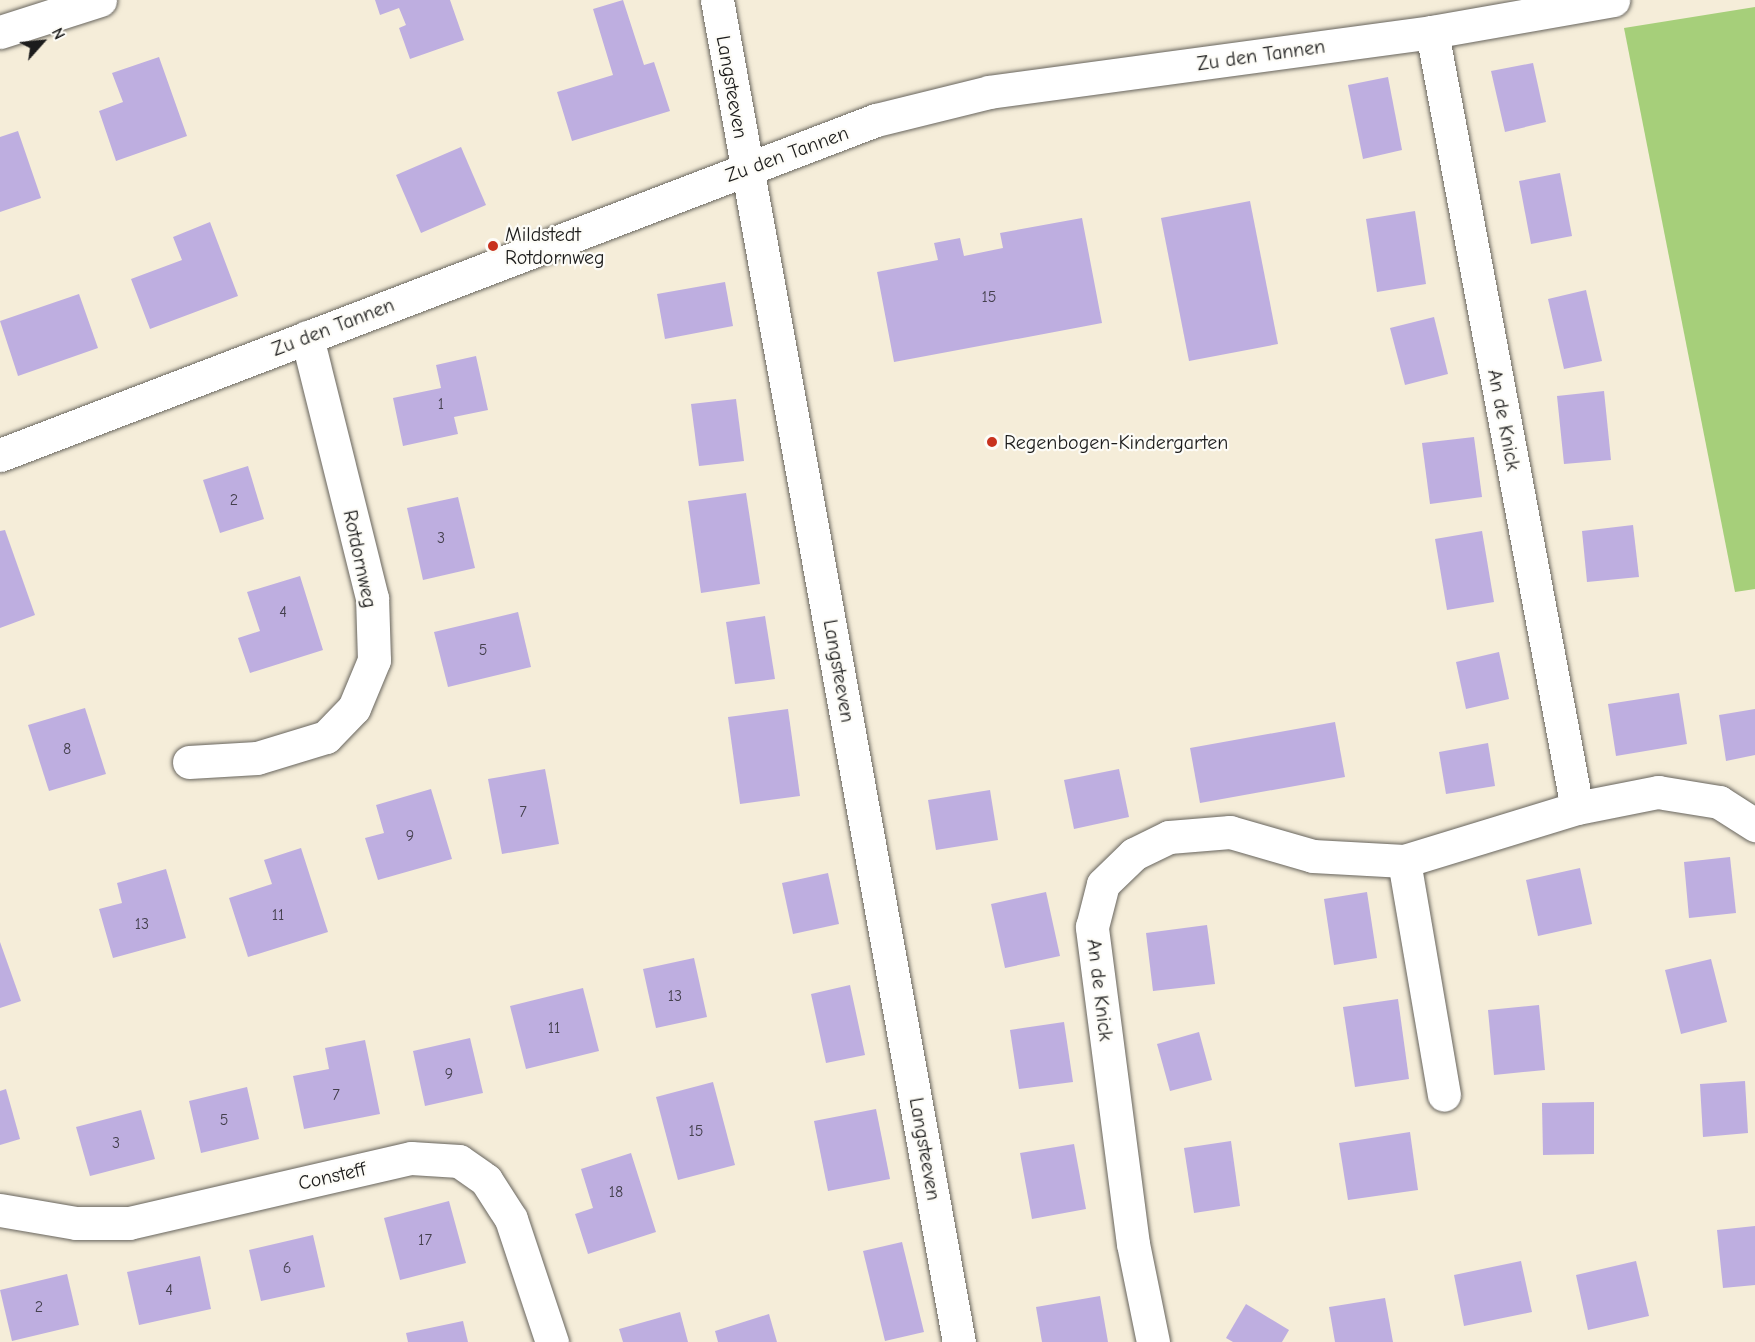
<!DOCTYPE html>
<html>
<head>
<meta charset="utf-8">
<style>
	body { margin:0 }
	#map { position:relative; width:1755px; height:1342px; overflow:hidden; background:#f5edd9; font-family:"Comic Neue",sans-serif }
	div>[style] { position:absolute }
	.green>* { inset:0; background:#a6cf7a }
	.building>* { inset:0; background:#beaee0 }
	.roads { filter:drop-shadow(0 0 2px #68655e) drop-shadow(0 0 2px #68655e) }
	.minor>* { height:33px; margin:-16.5px; padding:0 16.5px; transform-origin:16.5px; border-radius:16.5px; background:#fff }
	.dots>* { width:16px; height:16px; translate:-50% -50%; box-sizing:border-box; border:3px solid #fdfcf7; border-radius:50% }
	span { translate:-50% -50%; white-space:nowrap; text-align:center; line-height:1.15; -webkit-text-stroke:4.5px #fdfcf7; paint-order:stroke }
	.number-label { font-size:16px; color:#44404d }
	.number-label span { -webkit-text-stroke-width:0 }
	.street-label { font-size:20px; color:#1c1c1c }
	.poi-label { font-size:20px; color:#1c1c1c }
	.left { translate:0 -50%; text-align:left }
	.north { position:absolute; left:12px; top:12px; width:60px; height:60px; -webkit-text-stroke:4px #fdfcf7; paint-order:stroke; rotate:63deg; font-size:16px; font-weight:700; line-height:24px; text-align:center; color:#1c1c1c }
	.north::after { content:''; display:block; margin:auto; width:21px; height:27px; background:#1c1c1c; clip-path:polygon(50% 0,100% 100%,50% 72%,0 100%) }
</style>
</head>
<body>
<div id="map">
	<div class="green">
		<div style="clip-path:polygon(1755px 7px,1755px 589px,1735px 592px,1624px 28px)"></div>
	</div>
	<div class="building">
		<div style="clip-path:polygon(375px 0,450px 0,464px 40px,410px 59px,399px 28px,406px 25px,399px 8px,380px 15px)"></div>
		<div style="clip-path:polygon(623px 0,644px 65px,654px 62px,670px 111px,572px 141px,557px 92px,613px 75px,593px 9px)"></div>
		<div style="clip-path:polygon(159px 57px,187px 136px,116px 161px,99px 111px,123px 102px,112px 73px)"></div>
		<div style="clip-path:polygon(1533px 63px,1546px 122px,1505px 132px,1491px 71px)"></div>
		<div style="clip-path:polygon(1388px 77px,1402px 150px,1363px 159px,1348px 85px)"></div>
		<div style="clip-path:polygon(18px 131px,41px 198px,0 212px,0 137px)"></div>
		<div style="clip-path:polygon(461px 147px,486px 205px,421px 233px,396px 175px)"></div>
		<div style="clip-path:polygon(1560px 173px,1572px 236px,1531px 244px,1519px 181px)"></div>
		<div style="clip-path:polygon(1250px 201px,1278px 344px,1189px 361px,1161px 218px)"></div>
		<div style="clip-path:polygon(1415px 211px,1426px 284px,1377px 292px,1366px 219px)"></div>
		<div style="clip-path:polygon(1082px 218px,1102px 323px,894px 362px,877px 272px,938px 260px,934px 243px,960px 238px,964px 256px,1003px 248px,1000px 233px)"></div>
		<div style="clip-path:polygon(210px 222px,238px 296px,150px 329px,131px 279px,182px 260px,173px 237px)"></div>
		<div style="clip-path:polygon(725px 282px,733px 326px,665px 339px,657px 294px)"></div>
		<div style="clip-path:polygon(1586px 290px,1602px 361px,1564px 369px,1548px 299px)"></div>
		<div style="clip-path:polygon(79px 294px,98px 348px,18px 376px,0 321px)"></div>
		<div style="clip-path:polygon(1434px 317px,1448px 374px,1405px 385px,1390px 328px)"></div>
		<div style="clip-path:polygon(476px 356px,488px 410px,454px 417px,458px 434px,403px 446px,393px 398px,441px 388px,436px 365px)"></div>
		<div style="clip-path:polygon(1604px 391px,1611px 460px,1564px 464px,1557px 396px)"></div>
		<div style="clip-path:polygon(736px 399px,744px 461px,699px 466px,691px 404px)"></div>
		<div style="clip-path:polygon(1474px 437px,1482px 497px,1430px 504px,1422px 443px)"></div>
		<div style="clip-path:polygon(248px 466px,264px 519px,220px 533px,203px 480px)"></div>
		<div style="clip-path:polygon(746px 493px,760px 584px,701px 593px,688px 501px)"></div>
		<div style="clip-path:polygon(458px 497px,475px 568px,423px 580px,407px 508px)"></div>
		<div style="clip-path:polygon(1633px 525px,1639px 577px,1587px 582px,1582px 531px)"></div>
		<div style="clip-path:polygon(5px 530px,35px 615px,0 628px,0 531px)"></div>
		<div style="clip-path:polygon(1482px 531px,1494px 602px,1447px 610px,1435px 539px)"></div>
		<div style="clip-path:polygon(300px 576px,323px 650px,250px 673px,238px 638px,260px 631px,247px 592px)"></div>
		<div style="clip-path:polygon(518px 612px,531px 667px,448px 687px,434px 632px)"></div>
		<div style="clip-path:polygon(765px 616px,775px 679px,735px 684px,726px 622px)"></div>
		<div style="clip-path:polygon(1499px 652px,1509px 699px,1466px 709px,1456px 662px)"></div>
		<div style="clip-path:polygon(1679px 693px,1687px 744px,1616px 756px,1608px 704px)"></div>
		<div style="clip-path:polygon(85px 708px,106px 774px,49px 791px,28px 725px)"></div>
		<div style="clip-path:polygon(788px 709px,800px 796px,740px 804px,728px 717px)"></div>
		<div style="clip-path:polygon(1755px 709px,1755px 755px,1726px 761px,1719px 715px)"></div>
		<div style="clip-path:polygon(1335px 722px,1345px 777px,1200px 803px,1190px 748px)"></div>
		<div style="clip-path:polygon(1488px 743px,1495px 786px,1446px 794px,1439px 752px)"></div>
		<div style="clip-path:polygon(545px 769px,559px 844px,502px 854px,488px 779px)"></div>
		<div style="clip-path:polygon(1119px 769px,1129px 817px,1074px 829px,1064px 780px)"></div>
		<div style="clip-path:polygon(431px 789px,452px 859px,378px 880px,365px 838px,384px 833px,376px 805px)"></div>
		<div style="clip-path:polygon(990px 790px,998px 840px,936px 850px,928px 800px)"></div>
		<div style="clip-path:polygon(301px 848px,328px 932px,248px 957px,229px 898px,272px 884px,264px 860px)"></div>
		<div style="clip-path:polygon(1730px 857px,1736px 913px,1689px 918px,1684px 862px)"></div>
		<div style="clip-path:polygon(1580px 868px,1592px 924px,1538px 936px,1526px 880px)"></div>
		<div style="clip-path:polygon(166px 869px,186px 938px,113px 958px,99px 909px,122px 903px,117px 883px)"></div>
		<div style="clip-path:polygon(828px 873px,839px 924px,793px 934px,782px 883px)"></div>
		<div style="clip-path:polygon(1046px 892px,1060px 956px,1005px 968px,991px 904px)"></div>
		<div style="clip-path:polygon(1367px 892px,1377px 958px,1334px 965px,1324px 899px)"></div>
		<div style="clip-path:polygon(1207px 925px,1215px 984px,1153px 991px,1146px 933px)"></div>
		<div style="clip-path:polygon(0 942px,21px 1001px,0 1008px)"></div>
		<div style="clip-path:polygon(694px 958px,707px 1017px,656px 1028px,643px 969px)"></div>
		<div style="clip-path:polygon(1711px 959px,1727px 1022px,1681px 1034px,1665px 970px)"></div>
		<div style="clip-path:polygon(850px 985px,865px 1055px,826px 1063px,811px 994px)"></div>
		<div style="clip-path:polygon(583px 988px,599px 1051px,526px 1069px,510px 1006px)"></div>
		<div style="clip-path:polygon(1398px 999px,1409px 1079px,1355px 1087px,1343px 1007px)"></div>
		<div style="clip-path:polygon(1539px 1005px,1545px 1070px,1494px 1075px,1488px 1010px)"></div>
		<div style="clip-path:polygon(1064px 1022px,1073px 1082px,1019px 1089px,1010px 1030px)"></div>
		<div style="clip-path:polygon(1199px 1032px,1212px 1080px,1170px 1091px,1157px 1044px)"></div>
		<div style="clip-path:polygon(470px 1038px,483px 1093px,425px 1106px,413px 1051px)"></div>
		<div style="clip-path:polygon(365px 1040px,380px 1114px,304px 1129px,293px 1076px,329px 1069px,325px 1048px)"></div>
		<div style="clip-path:polygon(1745px 1081px,1748px 1133px,1703px 1137px,1700px 1084px)"></div>
		<div style="clip-path:polygon(713px 1082px,735px 1165px,678px 1180px,656px 1097px)"></div>
		<div style="clip-path:polygon(247px 1087px,259px 1139px,201px 1153px,189px 1101px)"></div>
		<div style="clip-path:polygon(6px 1089px,20px 1139px,0 1145px,0 1091px)"></div>
		<div style="clip-path:polygon(1594px 1102px,1594px 1154px,1543px 1155px,1542px 1103px)"></div>
		<div style="clip-path:polygon(876px 1109px,890px 1179px,828px 1191px,814px 1121px)"></div>
		<div style="clip-path:polygon(141px 1110px,155px 1159px,90px 1176px,76px 1127px)"></div>
		<div style="clip-path:polygon(1410px 1132px,1418px 1190px,1348px 1200px,1339px 1143px)"></div>
		<div style="clip-path:polygon(1231px 1141px,1240px 1206px,1194px 1213px,1184px 1148px)"></div>
		<div style="clip-path:polygon(1074px 1144px,1086px 1209px,1032px 1219px,1020px 1153px)"></div>
		<div style="clip-path:polygon(631px 1153px,656px 1232px,588px 1254px,575px 1214px,593px 1208px,581px 1169px)"></div>
		<div style="clip-path:polygon(449px 1201px,466px 1263px,400px 1280px,384px 1218px)"></div>
		<div style="clip-path:polygon(1755px 1226px,1755px 1285px,1723px 1288px,1717px 1230px)"></div>
		<div style="clip-path:polygon(313px 1235px,325px 1287px,261px 1301px,249px 1250px)"></div>
		<div style="clip-path:polygon(902px 1242px,924px 1332px,885px 1341px,863px 1251px)"></div>
		<div style="clip-path:polygon(200px 1256px,211px 1309px,139px 1325px,127px 1272px)"></div>
		<div style="clip-path:polygon(1521px 1261px,1532px 1312px,1464px 1326px,1454px 1275px)"></div>
		<div style="clip-path:polygon(1636px 1261px,1649px 1316px,1588px 1330px,1576px 1275px)"></div>
		<div style="clip-path:polygon(67px 1274px,79px 1325px,12px 1341px,0 1290px)"></div>
		<div style="clip-path:polygon(1100px 1296px,1108px 1342px,1042px 1342px,1036px 1307px)"></div>
		<div style="clip-path:polygon(1385px 1298px,1393px 1342px,1335px 1342px,1329px 1307px)"></div>
		<div style="clip-path:polygon(1246px 1304px,1289px 1330px,1282px 1342px,1233px 1342px,1226px 1338px)"></div>
		<div style="clip-path:polygon(680px 1312px,688px 1342px,623px 1342px,619px 1329px)"></div>
		<div style="clip-path:polygon(769px 1314px,777px 1342px,718px 1342px,715px 1331px)"></div>
		<div style="clip-path:polygon(463px 1321px,468px 1342px,408px 1342px,406px 1333px)"></div>
	</div>
	<div class="roads">
		<div class="minor">
			<div style="left:717px;top:0;width:1364px;rotate:79.78deg"></div>
			<div style="left:0;top:32px;width:105px;rotate:-17.7deg"></div>
			<div style="left:1432px;top:32px;width:789px;rotate:79.42deg"></div>
			<div style="left:0;top:455px;width:938px;rotate:-20.93deg"></div>
			<div style="left:876px;top:120px;width:116px;rotate:-13.9deg"></div>
			<div style="left:989px;top:92px;width:447px;rotate:-7.7deg"></div>
			<div style="left:1432px;top:32px;width:184px;rotate:-10deg"></div>
			<div style="left:189px;top:762px;width:68px;rotate:-3.4deg"></div>
			<div style="left:257px;top:758px;width:72px;rotate:-16.9deg"></div>
			<div style="left:326px;top:737px;width:40px;rotate:-46deg"></div>
			<div style="left:354px;top:708px;width:52px;rotate:-67.4deg"></div>
			<div style="left:374px;top:660px;width:62px;rotate:-91.8deg"></div>
			<div style="left:372px;top:598px;width:269px;rotate:-104deg"></div>
			<div style="left:1404px;top:861px;width:237px;rotate:80.3deg"></div>
			<div style="left:0;top:1210px;width:77px;rotate:9.7deg"></div>
			<div style="left:76px;top:1223px;width:53px"></div>
			<div style="left:129px;top:1223px;width:289px;rotate:-13deg"></div>
			<div style="left:411px;top:1158px;width:48px;rotate:3.6deg"></div>
			<div style="left:459px;top:1161px;width:33px;rotate:35deg"></div>
			<div style="left:486px;top:1180px;width:46px;rotate:57.3deg"></div>
			<div style="left:511px;top:1219px;width:130px;rotate:71.6deg"></div>
			<div style="left:1153px;top:1342px;width:100px;rotate:-101.5deg"></div>
			<div style="left:1133px;top:1244px;width:320px;rotate:-97.4deg"></div>
			<div style="left:1092px;top:927px;width:44px;rotate:-75.7deg"></div>
			<div style="left:1103px;top:884px;width:43px;rotate:-44.1deg"></div>
			<div style="left:1134px;top:854px;width:39px;rotate:-26deg"></div>
			<div style="left:1169px;top:837px;width:61px;rotate:-4.7deg"></div>
			<div style="left:1230px;top:832px;width:86px;rotate:16.1deg"></div>
			<div style="left:1313px;top:856px;width:91px;rotate:3.1deg"></div>
			<div style="left:1404px;top:861px;width:181px;rotate:-17deg"></div>
			<div style="left:1577px;top:808px;width:83px;rotate:-11.2deg"></div>
			<div style="left:1658px;top:792px;width:62px;rotate:9.3deg"></div>
			<div style="left:1719px;top:802px;width:43px;rotate:32.6deg"></div>
		</div>
	</div>
	<div class="dots">
		<div style="left:493px;top:246px;background:#c8321e"></div>
		<div style="left:992px;top:442px;background:#c8321e"></div>
	</div>
	<div class="number-label">
		<span style="left:989px;top:297px">15</span>
		<span style="left:441px;top:404px">1</span>
		<span style="left:234px;top:500px">2</span>
		<span style="left:441px;top:538px">3</span>
		<span style="left:283px;top:612px">4</span>
		<span style="left:483px;top:650px">5</span>
		<span style="left:67px;top:749px">8</span>
		<span style="left:523px;top:812px">7</span>
		<span style="left:410px;top:836px">9</span>
		<span style="left:278px;top:915px">11</span>
		<span style="left:142px;top:924px">13</span>
		<span style="left:675px;top:996px">13</span>
		<span style="left:554px;top:1028px">11</span>
		<span style="left:449px;top:1074px">9</span>
		<span style="left:336px;top:1095px">7</span>
		<span style="left:224px;top:1120px">5</span>
		<span style="left:696px;top:1131px">15</span>
		<span style="left:116px;top:1143px">3</span>
		<span style="left:616px;top:1192px">18</span>
		<span style="left:425px;top:1240px">17</span>
		<span style="left:287px;top:1268px">6</span>
		<span style="left:169px;top:1290px">4</span>
		<span style="left:39px;top:1307px">2</span>
	</div>
	<div class="street-label">
		<span style="left:1261px;top:55px;rotate:-8deg">Zu den Tannen</span>
		<span style="left:732px;top:87px;rotate:80deg">Langsteeven</span>
		<span style="left:787px;top:154px;rotate:-20deg">Zu den Tannen</span>
		<span style="left:333px;top:327px;rotate:-21deg">Zu den Tannen</span>
		<span style="left:1504px;top:420px;rotate:79deg">An de Knick</span>
		<span style="left:360px;top:559px;rotate:78deg">Rotdornweg</span>
		<span style="left:839px;top:671px;rotate:80deg">Langsteeven</span>
		<span style="left:1100px;top:990px;rotate:83deg">An de Knick</span>
		<span style="left:925px;top:1149px;rotate:80deg">Langsteeven</span>
		<span style="left:332px;top:1176px;rotate:-13deg">Consteff</span>
	</div>
	<div class="poi-label">
		<span class="left" style="left:505px;top:246px">Mildstedt<br>Rotdornweg</span>
		<span class="left" style="left:1004px;top:442px">Regenbogen-Kindergarten</span>
	</div>
	<div class="north">N</div>
</div>
</body>
</html>
